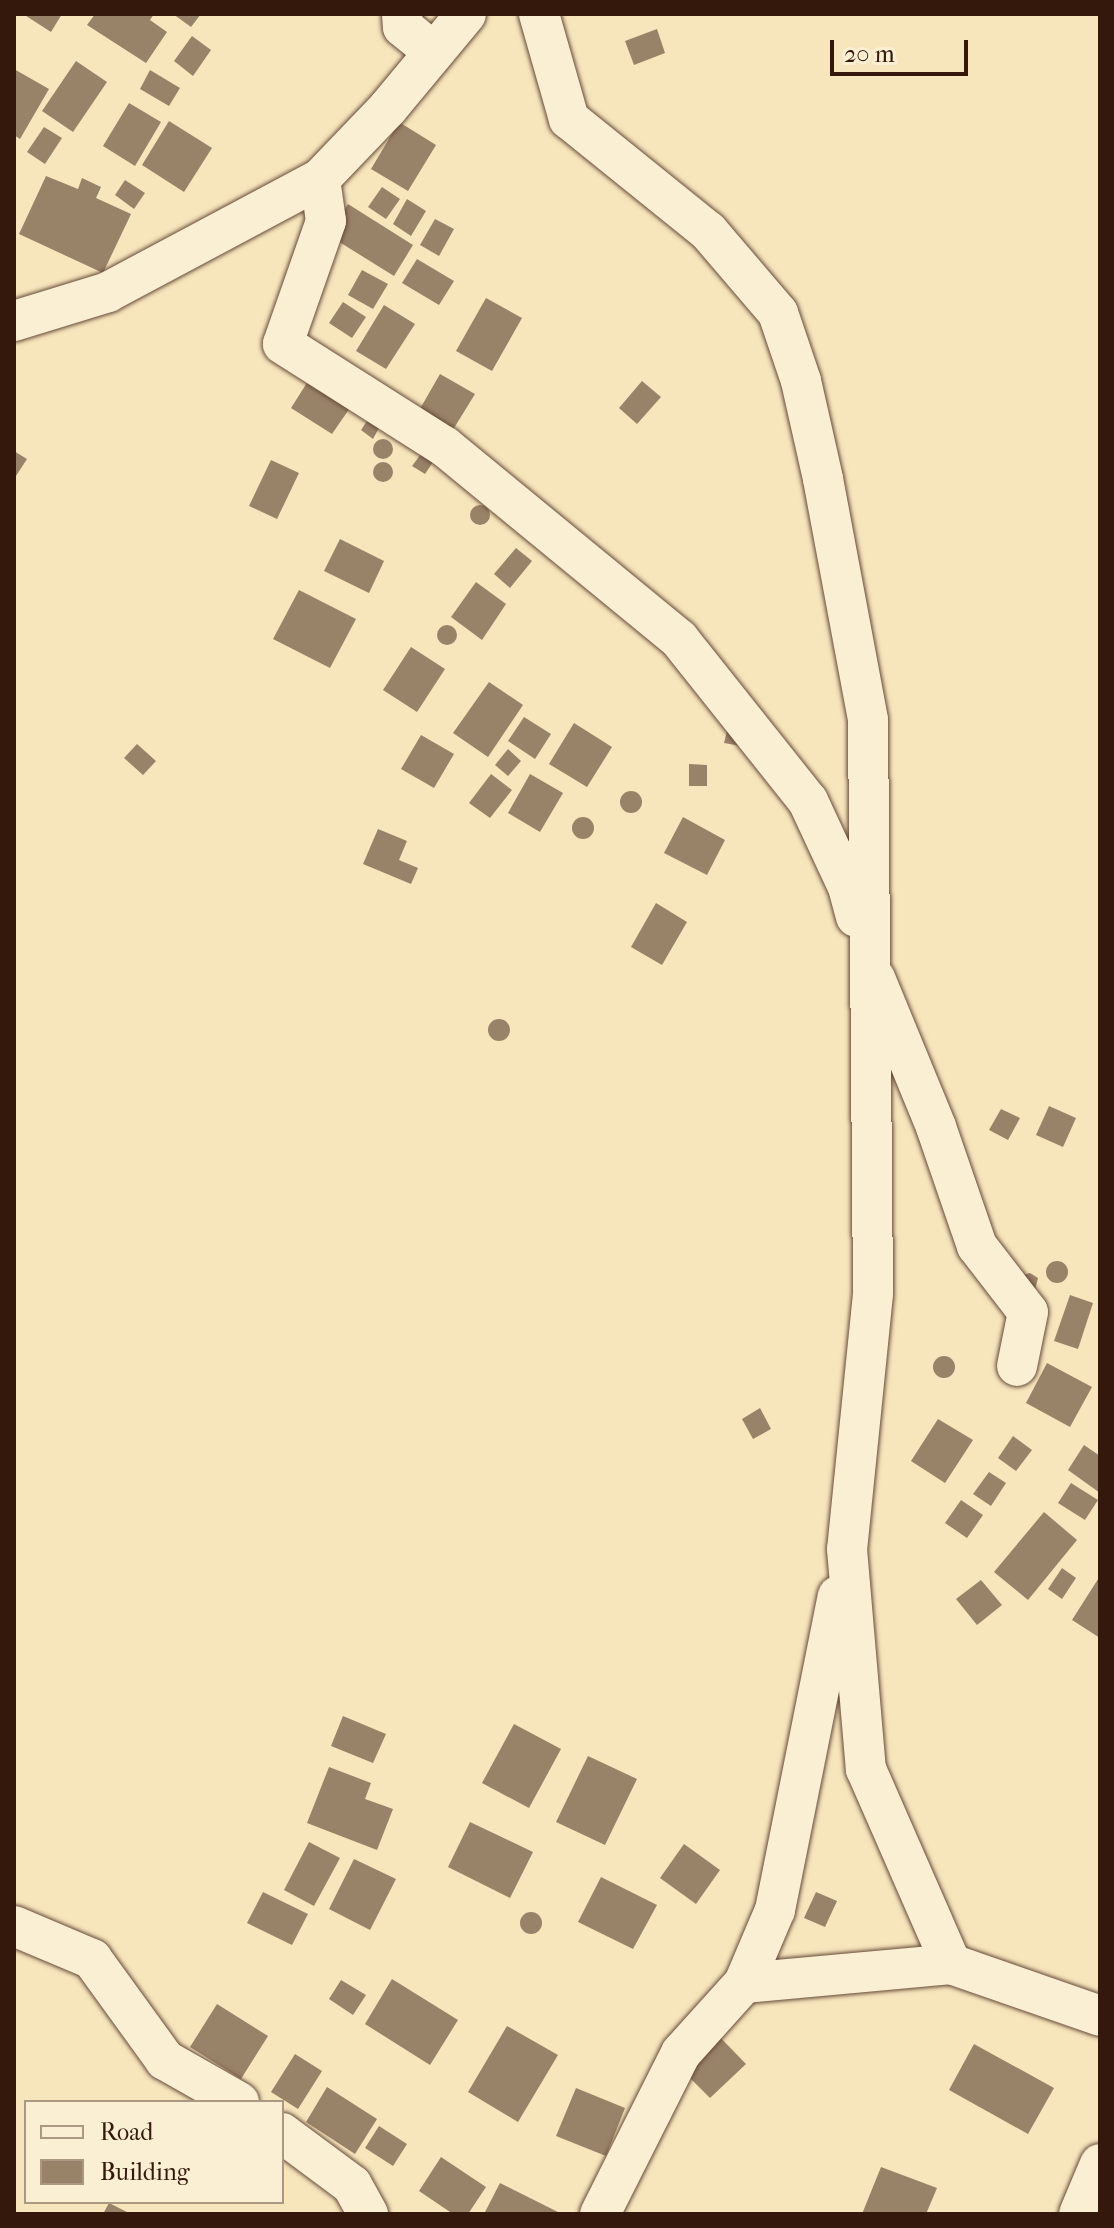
<!DOCTYPE html>
<html>
<head>
<meta charset="utf-8">
<style>
	body { margin:0 }
	#map { position:relative; width:1114px; height:2228px; overflow:hidden; background:#f7e5bc; font-family:"IM FELL French Canon",serif }
	div>[style] { position:absolute }
	.building>* { inset:0; background:#998368 }
	.round { border-radius:50% }
	.roads { filter:drop-shadow(0 0 2px #654b38) drop-shadow(0 0 2px #654b38) }
	.minor>* { height:40px; margin:-20px; padding:0 20px; transform-origin:20px; border-radius:20px; background:#faeed3 }
	span { translate:-50% -50%; white-space:nowrap; text-align:center; line-height:1.15; -webkit-text-stroke:6px #faeed3; paint-order:stroke }
	.frame { position:absolute; inset:0; border:16px solid #34180c; pointer-events:none }
	.legend { position:absolute; left:24px; top:2100px; width:260px; height:104px; box-sizing:border-box; background:#faeed3; border:2px solid #ab9883; margin:0; padding:10px 14px; list-style:none; font-size:24px; color:#34180c }
	.legend li { display:flex; align-items:center; gap:16px; height:40px }
	.legend b { width:40px; border:2px solid #ab9883 }
	.scale { position:absolute; left:830px; top:40px; width:138px; height:36px; box-sizing:border-box; border:4px solid #34180c; border-top:0; padding-left:10px; font-size:24px; line-height:28px; white-space:nowrap; color:#34180c; -webkit-text-stroke:6px #faeed3; paint-order:stroke }
</style>
</head>
<body>
<div id="map">
	<div class="building">
		<div style="clip-path:polygon(23px 14px,62px 14px,51px 32px)"></div>
		<div style="clip-path:polygon(95px 14px,154px 14px,150px 20px,167px 32px,146px 63px,87px 25px)"></div>
		<div style="clip-path:polygon(173px 14px,201px 14px,191px 27px)"></div>
		<div style="clip-path:polygon(657px 29px,665px 53px,634px 65px,625px 41px)"></div>
		<div style="clip-path:polygon(192px 36px,211px 50px,193px 76px,174px 61px)"></div>
		<div style="clip-path:polygon(76px 61px,107px 82px,73px 132px,42px 111px)"></div>
		<div style="clip-path:polygon(14px 69px,49px 89px,20px 139px,14px 135px)"></div>
		<div style="clip-path:polygon(150px 70px,180px 88px,169px 106px,140px 89px)"></div>
		<div style="clip-path:polygon(129px 103px,161px 122px,135px 166px,103px 146px)"></div>
		<div style="clip-path:polygon(169px 121px,212px 148px,184px 192px,142px 165px)"></div>
		<div style="clip-path:polygon(399px 122px,436px 145px,408px 191px,371px 169px)"></div>
		<div style="clip-path:polygon(44px 127px,62px 138px,45px 164px,27px 152px)"></div>
		<div style="clip-path:polygon(46px 176px,78px 189px,82px 178px,101px 187px,96px 198px,131px 214px,103px 273px,19px 234px)"></div>
		<div style="clip-path:polygon(125px 180px,145px 193px,134px 209px,115px 195px)"></div>
		<div style="clip-path:polygon(382px 187px,400px 199px,386px 219px,368px 207px)"></div>
		<div style="clip-path:polygon(407px 199px,426px 211px,411px 236px,393px 224px)"></div>
		<div style="clip-path:polygon(348px 204px,413px 245px,394px 276px,328px 235px)"></div>
		<div style="clip-path:polygon(435px 219px,454px 229px,439px 256px,420px 245px)"></div>
		<div style="clip-path:polygon(417px 259px,454px 281px,439px 305px,402px 283px)"></div>
		<div style="clip-path:polygon(362px 270px,388px 284px,373px 309px,348px 295px)"></div>
		<div style="clip-path:polygon(486px 298px,522px 318px,492px 371px,456px 351px)"></div>
		<div style="clip-path:polygon(343px 302px,366px 317px,352px 338px,329px 323px)"></div>
		<div style="clip-path:polygon(384px 305px,415px 324px,386px 369px,356px 351px)"></div>
		<div style="clip-path:polygon(440px 374px,475px 394px,451px 433px,417px 414px)"></div>
		<div style="clip-path:polygon(310px 378px,352px 405px,332px 434px,291px 408px)"></div>
		<div style="clip-path:polygon(642px 381px,661px 397px,637px 424px,619px 408px)"></div>
		<div style="clip-path:polygon(369px 418px,380px 426px,373px 439px,361px 430px)"></div>
		<div class="round" style="left:373px;top:439px;width:20px;height:20px"></div>
		<div style="clip-path:polygon(14px 451px,27px 459px,14px 479px)"></div>
		<div style="clip-path:polygon(421px 454px,433px 462px,425px 474px,412px 466px)"></div>
		<div style="clip-path:polygon(271px 460px,299px 473px,277px 519px,249px 506px)"></div>
		<div class="round" style="left:373px;top:462px;width:20px;height:20px"></div>
		<div class="round" style="left:470px;top:505px;width:20px;height:20px"></div>
		<div style="clip-path:polygon(340px 539px,384px 561px,369px 593px,324px 571px)"></div>
		<div style="clip-path:polygon(516px 548px,532px 561px,510px 588px,494px 574px)"></div>
		<div style="clip-path:polygon(476px 582px,506px 604px,482px 640px,451px 617px)"></div>
		<div style="clip-path:polygon(299px 590px,356px 619px,330px 668px,273px 639px)"></div>
		<div class="round" style="left:437px;top:625px;width:20px;height:20px"></div>
		<div style="clip-path:polygon(411px 647px,445px 669px,417px 712px,383px 690px)"></div>
		<div style="clip-path:polygon(489px 682px,523px 705px,488px 757px,453px 733px)"></div>
		<div style="clip-path:polygon(524px 717px,551px 734px,535px 759px,508px 741px)"></div>
		<div style="clip-path:polygon(574px 723px,612px 747px,587px 787px,549px 764px)"></div>
		<div style="clip-path:polygon(728px 727px,741px 746px,724px 743px)"></div>
		<div style="clip-path:polygon(421px 735px,454px 754px,434px 788px,401px 769px)"></div>
		<div style="clip-path:polygon(137px 744px,156px 761px,143px 775px,124px 758px)"></div>
		<div style="clip-path:polygon(508px 749px,521px 761px,508px 776px,495px 765px)"></div>
		<div style="clip-path:polygon(689px 764px,707px 765px,707px 786px,689px 786px)"></div>
		<div style="clip-path:polygon(491px 774px,512px 790px,490px 818px,469px 803px)"></div>
		<div style="clip-path:polygon(530px 774px,563px 793px,540px 832px,508px 813px)"></div>
		<div class="round" style="left:620px;top:791px;width:22px;height:22px"></div>
		<div style="clip-path:polygon(683px 817px,725px 840px,707px 875px,664px 853px)"></div>
		<div class="round" style="left:572px;top:817px;width:22px;height:22px"></div>
		<div style="clip-path:polygon(378px 829px,407px 841px,399px 860px,418px 868px,411px 884px,363px 864px)"></div>
		<div style="clip-path:polygon(656px 903px,687px 922px,662px 965px,631px 947px)"></div>
		<div class="round" style="left:488px;top:1019px;width:22px;height:22px"></div>
		<div style="clip-path:polygon(1049px 1106px,1076px 1118px,1063px 1147px,1036px 1135px)"></div>
		<div style="clip-path:polygon(1001px 1109px,1020px 1118px,1008px 1140px,989px 1130px)"></div>
		<div class="round" style="left:1046px;top:1261px;width:22px;height:22px"></div>
		<div style="clip-path:polygon(1030px 1273px,1038px 1278px,1034px 1294px,1022px 1275px)"></div>
		<div style="clip-path:polygon(1070px 1295px,1093px 1303px,1078px 1349px,1054px 1341px)"></div>
		<div class="round" style="left:933px;top:1356px;width:22px;height:22px"></div>
		<div style="clip-path:polygon(1047px 1363px,1092px 1387px,1070px 1427px,1026px 1403px)"></div>
		<div style="clip-path:polygon(760px 1408px,771px 1429px,753px 1439px,742px 1419px)"></div>
		<div style="clip-path:polygon(938px 1419px,973px 1440px,945px 1483px,911px 1461px)"></div>
		<div style="clip-path:polygon(1013px 1436px,1032px 1450px,1016px 1471px,998px 1458px)"></div>
		<div style="clip-path:polygon(1084px 1445px,1100px 1456px,1100px 1493px,1068px 1470px)"></div>
		<div style="clip-path:polygon(989px 1472px,1006px 1483px,991px 1506px,973px 1494px)"></div>
		<div style="clip-path:polygon(1071px 1483px,1098px 1500px,1085px 1520px,1058px 1503px)"></div>
		<div style="clip-path:polygon(961px 1500px,983px 1515px,967px 1538px,945px 1523px)"></div>
		<div style="clip-path:polygon(1044px 1512px,1077px 1540px,1028px 1600px,994px 1572px)"></div>
		<div style="clip-path:polygon(1062px 1568px,1076px 1578px,1062px 1599px,1048px 1589px)"></div>
		<div style="clip-path:polygon(1100px 1576px,1100px 1638px,1072px 1620px)"></div>
		<div style="clip-path:polygon(981px 1580px,1002px 1605px,977px 1625px,956px 1599px)"></div>
		<div style="clip-path:polygon(343px 1716px,386px 1734px,373px 1763px,331px 1746px)"></div>
		<div style="clip-path:polygon(514px 1724px,561px 1749px,529px 1808px,482px 1783px)"></div>
		<div style="clip-path:polygon(588px 1756px,637px 1779px,605px 1845px,556px 1822px)"></div>
		<div style="clip-path:polygon(329px 1767px,371px 1783px,365px 1799px,393px 1809px,377px 1850px,307px 1823px)"></div>
		<div style="clip-path:polygon(470px 1822px,533px 1852px,510px 1898px,448px 1867px)"></div>
		<div style="clip-path:polygon(309px 1842px,340px 1858px,314px 1906px,284px 1890px)"></div>
		<div style="clip-path:polygon(684px 1844px,720px 1870px,696px 1904px,660px 1878px)"></div>
		<div style="clip-path:polygon(354px 1859px,396px 1879px,370px 1930px,329px 1909px)"></div>
		<div style="clip-path:polygon(601px 1877px,657px 1905px,633px 1949px,578px 1922px)"></div>
		<div style="clip-path:polygon(263px 1892px,308px 1914px,292px 1945px,247px 1923px)"></div>
		<div style="clip-path:polygon(816px 1892px,837px 1901px,825px 1927px,804px 1918px)"></div>
		<div class="round" style="left:520px;top:1912px;width:22px;height:22px"></div>
		<div style="clip-path:polygon(392px 1979px,458px 2020px,430px 2065px,365px 2024px)"></div>
		<div style="clip-path:polygon(341px 1980px,366px 1995px,353px 2015px,329px 1999px)"></div>
		<div style="clip-path:polygon(217px 2004px,268px 2036px,241px 2079px,190px 2047px)"></div>
		<div style="clip-path:polygon(507px 2026px,558px 2055px,518px 2122px,468px 2092px)"></div>
		<div style="clip-path:polygon(714px 2031px,746px 2064px,710px 2098px,678px 2066px)"></div>
		<div style="clip-path:polygon(974px 2044px,1054px 2088px,1028px 2134px,949px 2090px)"></div>
		<div style="clip-path:polygon(295px 2054px,322px 2071px,298px 2109px,271px 2092px)"></div>
		<div style="clip-path:polygon(327px 2087px,377px 2119px,355px 2154px,306px 2122px)"></div>
		<div style="clip-path:polygon(576px 2088px,625px 2108px,606px 2156px,556px 2136px)"></div>
		<div style="clip-path:polygon(379px 2126px,407px 2144px,393px 2166px,365px 2148px)"></div>
		<div style="clip-path:polygon(441px 2157px,486px 2187px,468px 2214px,453px 2214px,419px 2191px)"></div>
		<div style="clip-path:polygon(881px 2167px,937px 2188px,926px 2214px,862px 2214px)"></div>
		<div style="clip-path:polygon(500px 2183px,562px 2214px,484px 2214px)"></div>
		<div style="clip-path:polygon(109px 2203px,131px 2214px,103px 2214px)"></div>
	</div>
	<div class="roads">
		<div class="minor">
			<div style="left:402px;top:14px;width:13px;rotate:86deg"></div>
			<div style="left:403px;top:27px;width:40px;rotate:39deg"></div>
			<div style="left:539px;top:14px;width:109px;rotate:74.1deg"></div>
			<div style="left:569px;top:119px;width:179px;rotate:38.9deg"></div>
			<div style="left:708px;top:231px;width:108px;rotate:49.5deg"></div>
			<div style="left:778px;top:313px;width:72px;rotate:71.3deg"></div>
			<div style="left:801px;top:381px;width:100px;rotate:77.3deg"></div>
			<div style="left:823px;top:479px;width:245px;rotate:79.4deg"></div>
			<div style="left:868px;top:720px;width:574px;rotate:89.5deg"></div>
			<div style="left:873px;top:1294px;width:256px;rotate:95.8deg"></div>
			<div style="left:847px;top:1549px;width:221px;rotate:85.1deg"></div>
			<div style="left:866px;top:1769px;width:213px;rotate:66.4deg"></div>
			<div style="left:951px;top:1964px;width:158px;rotate:19.2deg"></div>
			<div style="left:320px;top:179px;width:42px;rotate:81.9deg"></div>
			<div style="left:326px;top:221px;width:130px;rotate:109.3deg"></div>
			<div style="left:283px;top:344px;width:191px;rotate:32.4deg"></div>
			<div style="left:444px;top:446px;width:304px;rotate:39.4deg"></div>
			<div style="left:679px;top:639px;width:207px;rotate:51.5deg"></div>
			<div style="left:808px;top:801px;width:95px;rotate:65.1deg"></div>
			<div style="left:848px;top:887px;width:31px;rotate:75deg"></div>
			<div style="left:14px;top:321px;width:98px;rotate:-17.1deg"></div>
			<div style="left:108px;top:292px;width:240px;rotate:-28.1deg"></div>
			<div style="left:320px;top:179px;width:98px;rotate:-46.2deg"></div>
			<div style="left:388px;top:108px;width:122px;rotate:-50.3deg"></div>
			<div style="left:875px;top:978px;width:161px;rotate:67.7deg"></div>
			<div style="left:936px;top:1127px;width:126px;rotate:71deg"></div>
			<div style="left:977px;top:1246px;width:83px;rotate:52.3deg"></div>
			<div style="left:1028px;top:1312px;width:55px;rotate:101.5deg"></div>
			<div style="left:14px;top:1926px;width:85px;rotate:22.9deg"></div>
			<div style="left:92px;top:1959px;width:125px;rotate:54.1deg"></div>
			<div style="left:165px;top:2060px;width:85px;rotate:29.6deg"></div>
			<div style="left:744px;top:1983px;width:208px;rotate:-5.2deg"></div>
			<div style="left:282px;top:2133px;width:87px;rotate:36.6deg"></div>
			<div style="left:352px;top:2185px;width:33px;rotate:61deg"></div>
			<div style="left:600px;top:2214px;width:180px;rotate:-63.3deg"></div>
			<div style="left:681px;top:2053px;width:94px;rotate:-48deg"></div>
			<div style="left:744px;top:1983px;width:79px;rotate:-67deg"></div>
			<div style="left:775px;top:1910px;width:320px;rotate:-78.7deg"></div>
			<div style="left:1079px;top:2214px;width:54px;rotate:-67.2deg"></div>
		</div>
	</div>
	<div class="frame"></div>
	<ul class="legend">
	<li><b style="height:10px;background:#faeed3"></b>Road</li>
	<li><b style="height:22px;background:#998368"></b>Building</li>
	</ul>
	<div class="scale">20 m</div>
</div>
</body>
</html>
